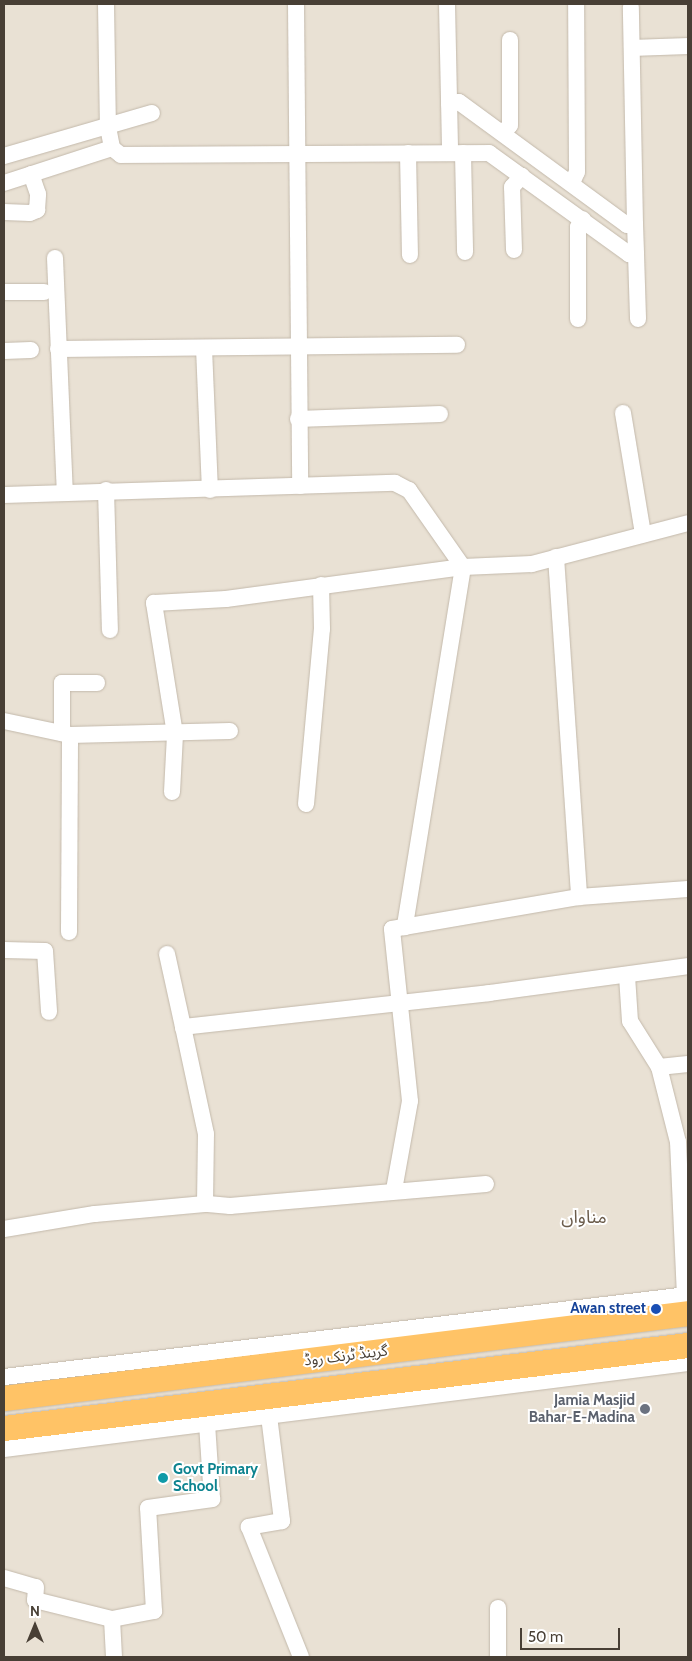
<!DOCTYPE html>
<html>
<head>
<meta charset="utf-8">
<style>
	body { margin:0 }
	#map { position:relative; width:692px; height:1661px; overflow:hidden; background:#f4efe6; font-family:Cabin,"Noto Sans Arabic",sans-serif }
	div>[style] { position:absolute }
	.residential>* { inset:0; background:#e9e1d4 }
	.roads { filter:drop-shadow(0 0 1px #c3b9ab) drop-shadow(0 0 1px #c3b9ab) }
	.minor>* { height:16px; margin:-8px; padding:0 8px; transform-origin:8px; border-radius:8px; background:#fff }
	.highway>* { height:25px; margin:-12.5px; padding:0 12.5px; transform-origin:12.5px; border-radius:12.5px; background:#ffc366 }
	.dots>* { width:14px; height:14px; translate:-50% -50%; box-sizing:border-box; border:2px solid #fff; border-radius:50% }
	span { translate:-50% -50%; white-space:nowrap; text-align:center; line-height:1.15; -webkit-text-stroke:4px #fff; paint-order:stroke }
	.transit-label { font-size:15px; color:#164399; font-weight:700 }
	.right { translate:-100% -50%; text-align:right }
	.street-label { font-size:15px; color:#483f35 }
	.worship-label { font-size:15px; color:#5b616d; font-weight:700 }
	.culture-label { font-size:15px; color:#0d838f; font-weight:700 }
	.left { translate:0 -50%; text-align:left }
	.quarter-label { font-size:18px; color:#6b5c4b }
	.frame { position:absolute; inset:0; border:5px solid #483f35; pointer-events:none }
	.north { position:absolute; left:10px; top:1601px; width:50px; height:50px; -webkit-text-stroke:4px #fff; paint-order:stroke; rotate:0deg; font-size:14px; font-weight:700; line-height:20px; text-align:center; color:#483f35 }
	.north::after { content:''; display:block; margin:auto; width:18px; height:22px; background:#483f35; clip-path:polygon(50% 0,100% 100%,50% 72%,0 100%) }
	.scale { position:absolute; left:520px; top:1628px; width:100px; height:22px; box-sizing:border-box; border:2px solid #483f35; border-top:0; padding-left:6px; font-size:15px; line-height:18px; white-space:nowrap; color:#483f35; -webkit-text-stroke:4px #fff; paint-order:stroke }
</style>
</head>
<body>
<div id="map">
	<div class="residential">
		<div style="clip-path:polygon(4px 4px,688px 4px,688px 1657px,4px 1657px)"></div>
	</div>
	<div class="roads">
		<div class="minor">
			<div style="left:106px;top:4px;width:123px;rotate:89.1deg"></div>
			<div style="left:108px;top:127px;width:21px;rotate:79deg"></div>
			<div style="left:112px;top:148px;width:11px;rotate:38deg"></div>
			<div style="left:121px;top:155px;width:368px;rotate:-0.3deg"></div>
			<div style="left:489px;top:153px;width:173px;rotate:35.8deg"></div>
			<div style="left:629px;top:254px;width:7px"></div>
			<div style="left:636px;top:254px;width:65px;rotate:88.2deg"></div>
			<div style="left:296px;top:4px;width:482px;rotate:89.5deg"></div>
			<div style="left:447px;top:4px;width:149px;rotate:88.8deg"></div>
			<div style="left:632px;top:48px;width:56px;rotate:-2deg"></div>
			<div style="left:449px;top:104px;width:10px;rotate:-11deg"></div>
			<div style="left:459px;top:102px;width:208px;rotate:36.2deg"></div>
			<div style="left:627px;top:225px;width:8px;rotate:-7deg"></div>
			<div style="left:635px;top:224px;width:217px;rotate:-91.1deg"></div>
			<div style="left:504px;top:132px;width:9px;rotate:-49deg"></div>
			<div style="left:510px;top:125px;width:85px;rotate:-90deg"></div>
			<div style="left:408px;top:153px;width:102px;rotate:88.9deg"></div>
			<div style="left:463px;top:153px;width:99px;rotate:88.8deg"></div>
			<div style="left:4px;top:156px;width:154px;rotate:-16.2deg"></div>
			<div style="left:4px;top:183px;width:114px;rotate:-18deg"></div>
			<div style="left:572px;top:183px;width:12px;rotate:-66deg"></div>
			<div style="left:577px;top:172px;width:168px;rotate:-90.3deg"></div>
			<div style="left:4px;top:212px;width:26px;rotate:2deg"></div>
			<div style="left:30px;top:213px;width:8px;rotate:-23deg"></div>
			<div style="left:37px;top:210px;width:16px;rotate:-86deg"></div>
			<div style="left:38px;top:194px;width:21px;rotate:-109deg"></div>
			<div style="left:635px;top:224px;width:30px;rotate:88deg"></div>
			<div style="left:514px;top:250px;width:63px;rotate:-91.8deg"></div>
			<div style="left:512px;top:187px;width:15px;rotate:-48deg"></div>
			<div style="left:55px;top:258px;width:234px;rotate:87.6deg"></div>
			<div style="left:4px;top:292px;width:40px"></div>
			<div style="left:578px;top:319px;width:92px;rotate:-90deg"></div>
			<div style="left:578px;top:227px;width:9px;rotate:-58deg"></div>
			<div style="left:204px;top:348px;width:142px;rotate:87.6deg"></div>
			<div style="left:58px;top:349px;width:399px;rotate:-0.6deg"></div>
			<div style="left:4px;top:351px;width:27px;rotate:-2deg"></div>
			<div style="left:623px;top:413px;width:123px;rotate:80.6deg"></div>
			<div style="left:298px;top:419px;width:142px;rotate:-2deg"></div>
			<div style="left:106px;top:490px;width:140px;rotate:88.4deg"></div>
			<div style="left:4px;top:495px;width:391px;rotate:-1.8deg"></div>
			<div style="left:395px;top:483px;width:16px;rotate:27deg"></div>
			<div style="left:409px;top:490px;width:94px;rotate:55deg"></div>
			<div style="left:463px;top:567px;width:365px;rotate:99.2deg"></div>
			<div style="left:556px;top:557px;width:341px;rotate:86.1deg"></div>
			<div style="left:4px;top:721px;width:67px;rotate:12deg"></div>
			<div style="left:70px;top:735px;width:160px;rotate:-1.4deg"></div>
			<div style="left:62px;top:733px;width:50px;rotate:-90deg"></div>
			<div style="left:62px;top:683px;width:35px"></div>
			<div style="left:172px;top:792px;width:58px;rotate:-87deg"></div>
			<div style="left:175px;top:734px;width:133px;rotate:-99.1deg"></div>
			<div style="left:154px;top:603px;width:72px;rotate:-3.2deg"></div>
			<div style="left:226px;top:599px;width:239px;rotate:-7.7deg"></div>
			<div style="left:463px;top:567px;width:69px;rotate:-2.5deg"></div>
			<div style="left:532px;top:564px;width:161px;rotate:-14.7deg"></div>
			<div style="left:306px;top:804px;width:176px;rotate:-84.8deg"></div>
			<div style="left:322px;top:629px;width:44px;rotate:-91.3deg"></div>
			<div style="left:69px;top:932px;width:197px;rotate:-89.7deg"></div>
			<div style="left:4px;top:950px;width:41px;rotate:1.4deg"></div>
			<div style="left:45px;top:951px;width:61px;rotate:86.2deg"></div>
			<div style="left:167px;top:954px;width:75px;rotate:77.6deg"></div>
			<div style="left:627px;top:976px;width:45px;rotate:86.2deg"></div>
			<div style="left:630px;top:1021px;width:54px;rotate:57.8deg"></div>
			<div style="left:659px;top:1067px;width:77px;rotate:75.8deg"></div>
			<div style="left:678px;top:1142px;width:153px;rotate:87.4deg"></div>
			<div style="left:659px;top:1067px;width:29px;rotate:-6deg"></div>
			<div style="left:486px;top:1184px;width:257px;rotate:175.1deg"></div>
			<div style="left:230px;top:1206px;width:25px;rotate:-175deg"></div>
			<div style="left:205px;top:1204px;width:70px;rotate:-89.2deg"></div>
			<div style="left:206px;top:1134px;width:109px;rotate:-102.1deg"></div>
			<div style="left:183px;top:1027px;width:308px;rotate:-6.3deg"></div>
			<div style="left:489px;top:993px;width:201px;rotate:-7.7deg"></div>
			<div style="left:394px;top:1190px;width:90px;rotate:-79.8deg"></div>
			<div style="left:410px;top:1101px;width:173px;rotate:-96deg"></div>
			<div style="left:392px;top:929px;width:190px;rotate:-9.7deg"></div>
			<div style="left:579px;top:897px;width:109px;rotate:-4.2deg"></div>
			<div style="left:4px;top:1229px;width:92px;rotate:-9.4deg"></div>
			<div style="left:95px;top:1214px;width:110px;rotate:-5.2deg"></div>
			<div style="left:4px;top:1377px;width:689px;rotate:-6.84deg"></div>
			<div style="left:269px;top:1416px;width:106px;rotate:82.9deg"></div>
			<div style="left:282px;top:1521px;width:34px;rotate:170deg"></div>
			<div style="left:249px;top:1527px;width:140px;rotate:68.2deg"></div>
			<div style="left:4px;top:1449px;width:689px;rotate:-7.17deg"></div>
			<div style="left:4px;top:1578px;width:33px;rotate:16deg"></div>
			<div style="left:36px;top:1587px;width:13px;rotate:94deg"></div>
			<div style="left:35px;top:1600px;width:79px;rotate:13.9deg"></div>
			<div style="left:112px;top:1619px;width:38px;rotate:87deg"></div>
			<div style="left:498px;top:1608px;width:49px;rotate:90deg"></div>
			<div style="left:112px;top:1619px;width:43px;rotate:-10.8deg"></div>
			<div style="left:154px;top:1611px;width:103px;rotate:-93.3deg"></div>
			<div style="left:148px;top:1508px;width:65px;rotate:-8deg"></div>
			<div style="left:212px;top:1499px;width:76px;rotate:-93.8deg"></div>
		</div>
		<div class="highway">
			<div style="left:4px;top:1398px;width:689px;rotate:-7.08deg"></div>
			<div style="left:4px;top:1428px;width:689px;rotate:-6.92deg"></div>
		</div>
	</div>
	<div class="dots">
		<div style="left:656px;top:1309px;background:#1a4fb4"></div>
		<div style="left:645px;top:1409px;background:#6b7280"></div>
		<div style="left:163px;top:1478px;background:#0f9aa8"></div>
	</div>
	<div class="transit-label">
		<span class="right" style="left:646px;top:1309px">Awan street</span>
	</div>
	<div class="street-label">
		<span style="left:346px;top:1356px;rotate:-7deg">گرینڈ ٹرنک روڈ</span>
	</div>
	<div class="worship-label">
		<span class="right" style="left:635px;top:1409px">Jamia Masjid<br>Bahar-E-Madina</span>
	</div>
	<div class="culture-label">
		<span class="left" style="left:173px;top:1478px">Govt Primary<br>School</span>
	</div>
	<div class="quarter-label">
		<span style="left:584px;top:1217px">مناواں</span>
	</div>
	<div class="frame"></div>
	<div class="north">N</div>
	<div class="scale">50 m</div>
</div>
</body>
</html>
